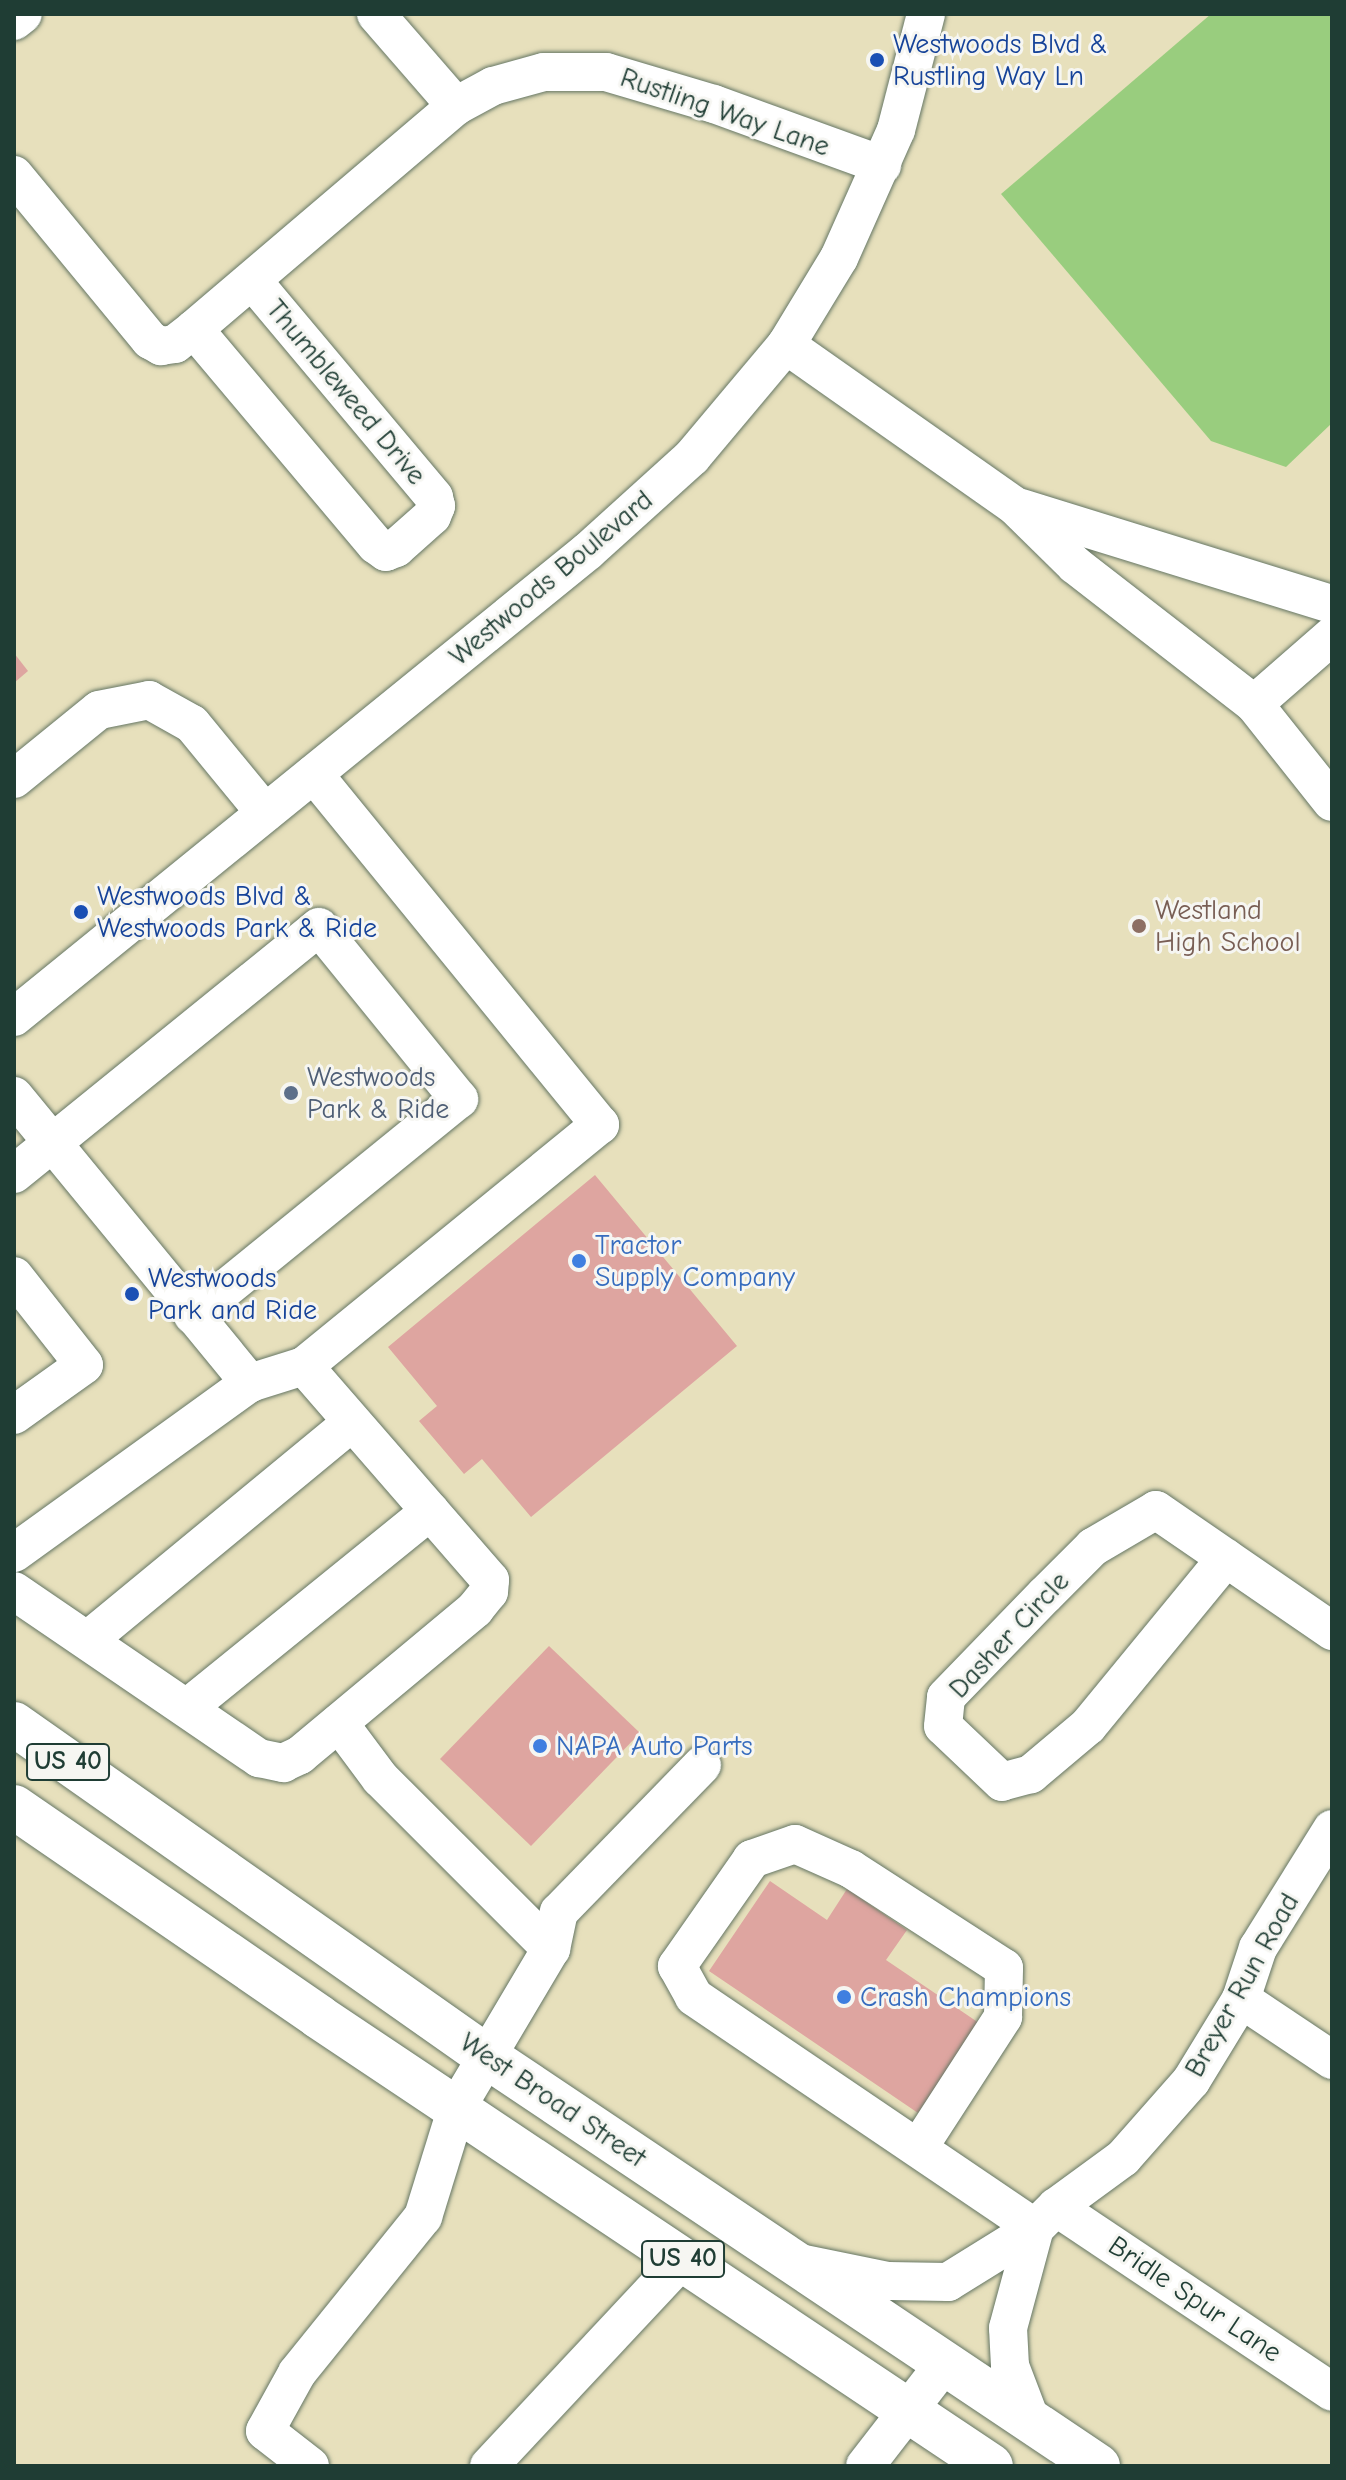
<!DOCTYPE html>
<html>
<head>
<meta charset="utf-8">
<style>
	body { margin:0 }
	#map { position:relative; width:1346px; height:2480px; overflow:hidden; background:#e7e0bc; font-family:"Comic Neue",sans-serif }
	div>[style] { position:absolute }
	.green>* { inset:0; background:#99cd7e }
	.building>* { inset:0; background:#dea5a0 }
	.roads { filter:drop-shadow(0 0 2px #657664) drop-shadow(0 0 2px #657664) }
	.minor>* { height:38px; margin:-19px; padding:0 19px; transform-origin:19px; border-radius:19px; background:#fff }
	.major>* { height:44px; margin:-22px; padding:0 22px; transform-origin:22px; border-radius:22px; background:#fff }
	.dots>* { width:22px; height:22px; translate:-50% -50%; box-sizing:border-box; border:4px solid #f6f6f2; border-radius:50% }
	span { translate:-50% -50%; white-space:nowrap; text-align:center; line-height:1.15; -webkit-text-stroke:6px #f6f6f2; paint-order:stroke }
	.shield-label span { padding:2px 6px; background:#f6f6f2; border:2px solid; border-radius:6px; -webkit-text-stroke-width:0 }
	.shield-label { font-size:26px; color:#1f3d34; font-weight:700 }
	.transit-label { font-size:28px; color:#164399 }
	.left { translate:0 -50%; text-align:left }
	.street-label { font-size:28px; color:#1f3d34 }
	.education-label { font-size:28px; color:#785e54 }
	.service-label { font-size:28px; color:#4e5e75 }
	.shop-label { font-size:28px; color:#366cbe }
	.frame { position:absolute; inset:0; border:16px solid #1f3d34; pointer-events:none }
</style>
</head>
<body>
<div id="map">
	<div class="green">
		<div style="clip-path:polygon(1211px 14px,1332px 14px,1332px 423px,1286px 467px,1211px 441px,1001px 194px)"></div>
	</div>
	<div class="building">
		<div style="clip-path:polygon(14px 653px,28px 671px,14px 683px)"></div>
		<div style="clip-path:polygon(595px 1175px,737px 1346px,531px 1517px,482px 1459px,464px 1474px,419px 1421px,437px 1406px,388px 1347px)"></div>
		<div style="clip-path:polygon(549px 1646px,640px 1733px,531px 1846px,440px 1759px)"></div>
		<div style="clip-path:polygon(770px 1881px,827px 1920px,847px 1889px,907px 1930px,886px 1960px,979px 2023px,918px 2113px,709px 1971px)"></div>
	</div>
	<div class="roads">
		<div class="minor">
			<div style="left:376px;top:14px;width:122px;rotate:49deg"></div>
			<div style="left:14px;top:21px;width:11px;rotate:-38deg"></div>
			<div style="left:14px;top:175px;width:214px;rotate:50.5deg"></div>
			<div style="left:150px;top:340px;width:13px;rotate:29deg"></div>
			<div style="left:161px;top:346px;width:14px;rotate:-8deg"></div>
			<div style="left:175px;top:344px;width:24px;rotate:-38deg"></div>
			<div style="left:194px;top:329px;width:344px;rotate:-40.4deg"></div>
			<div style="left:456px;top:106px;width:42px;rotate:-28.4deg"></div>
			<div style="left:493px;top:86px;width:53px;rotate:-15.4deg"></div>
			<div style="left:544px;top:72px;width:62px"></div>
			<div style="left:606px;top:72px;width:113px;rotate:16.5deg"></div>
			<div style="left:714px;top:104px;width:179px;rotate:20deg"></div>
			<div style="left:194px;top:329px;width:282px;rotate:49.9deg"></div>
			<div style="left:376px;top:545px;width:12px;rotate:35deg"></div>
			<div style="left:386px;top:552px;width:11px;rotate:-22deg"></div>
			<div style="left:396px;top:548px;width:48px;rotate:-41.6deg"></div>
			<div style="left:432px;top:516px;width:11px;rotate:-68deg"></div>
			<div style="left:436px;top:506px;width:9px;rotate:-103deg"></div>
			<div style="left:434px;top:497px;width:283px;rotate:-130deg"></div>
			<div style="left:786px;top:345px;width:280px;rotate:35.1deg"></div>
			<div style="left:1015px;top:506px;width:84px;rotate:44.5deg"></div>
			<div style="left:1075px;top:565px;width:227px;rotate:37.8deg"></div>
			<div style="left:1254px;top:704px;width:125px;rotate:51.5deg"></div>
			<div style="left:1021px;top:508px;width:325px;rotate:17.2deg"></div>
			<div style="left:1254px;top:704px;width:103px;rotate:-41.1deg"></div>
			<div style="left:14px;top:779px;width:109px;rotate:-39.1deg"></div>
			<div style="left:99px;top:710px;width:51px;rotate:-11.3deg"></div>
			<div style="left:149px;top:700px;width:49px;rotate:29.2deg"></div>
			<div style="left:192px;top:724px;width:115px;rotate:50.6deg"></div>
			<div style="left:14px;top:1017px;width:739px;rotate:-39.07deg"></div>
			<div style="left:588px;top:551px;width:140px;rotate:-42.1deg"></div>
			<div style="left:692px;top:457px;width:146px;rotate:-50deg"></div>
			<div style="left:786px;top:345px;width:102px;rotate:-58.7deg"></div>
			<div style="left:839px;top:258px;width:140px;rotate:-66deg"></div>
			<div style="left:896px;top:130px;width:120px;rotate:-75.5deg"></div>
			<div style="left:14px;top:1096px;width:372px;rotate:50.6deg"></div>
			<div style="left:14px;top:1174px;width:392px;rotate:-39deg"></div>
			<div style="left:319px;top:927px;width:222px;rotate:50.9deg"></div>
			<div style="left:459px;top:1099px;width:343px;rotate:140.9deg"></div>
			<div style="left:14px;top:1276px;width:113px;rotate:51.8deg"></div>
			<div style="left:84px;top:1365px;width:86px;rotate:144.5deg"></div>
			<div style="left:14px;top:1553px;width:291px;rotate:-35.8deg"></div>
			<div style="left:250px;top:1383px;width:57px;rotate:-17.5deg"></div>
			<div style="left:304px;top:1366px;width:382px;rotate:-39.2deg"></div>
			<div style="left:600px;top:1125px;width:453px;rotate:-129.2deg"></div>
			<div style="left:1226px;top:1558px;width:217px;rotate:129.4deg"></div>
			<div style="left:1088px;top:1726px;width:75px;rotate:139.9deg"></div>
			<div style="left:1031px;top:1774px;width:30px;rotate:165deg"></div>
			<div style="left:1002px;top:1782px;width:81px;rotate:-136.5deg"></div>
			<div style="left:943px;top:1726px;width:29px;rotate:-84deg"></div>
			<div style="left:946px;top:1697px;width:142px;rotate:-45.9deg"></div>
			<div style="left:1045px;top:1595px;width:68px;rotate:-45deg"></div>
			<div style="left:1093px;top:1547px;width:73px;rotate:-30.4deg"></div>
			<div style="left:1156px;top:1510px;width:214px;rotate:34.5deg"></div>
			<div style="left:14px;top:1591px;width:297px;rotate:34.3deg"></div>
			<div style="left:259px;top:1758px;width:25px;rotate:12deg"></div>
			<div style="left:283px;top:1763px;width:19px;rotate:-25deg"></div>
			<div style="left:300px;top:1755px;width:228px;rotate:-39.8deg"></div>
			<div style="left:475px;top:1609px;width:22px;rotate:-51deg"></div>
			<div style="left:489px;top:1592px;width:12px;rotate:-85deg"></div>
			<div style="left:490px;top:1580px;width:284px;rotate:-131deg"></div>
			<div style="left:88px;top:1640px;width:342px;rotate:-39.5deg"></div>
			<div style="left:187px;top:1708px;width:313px;rotate:-39deg"></div>
			<div style="left:339px;top:1723px;width:69px;rotate:53.3deg"></div>
			<div style="left:380px;top:1778px;width:242px;rotate:45deg"></div>
			<div style="left:1241px;top:1999px;width:110px;rotate:33.8deg"></div>
			<div style="left:919px;top:2147px;width:155px;rotate:-57.1deg"></div>
			<div style="left:1003px;top:2017px;width:49px;rotate:-88.8deg"></div>
			<div style="left:1004px;top:1968px;width:182px;rotate:-147.1deg"></div>
			<div style="left:851px;top:1869px;width:61px;rotate:-155.9deg"></div>
			<div style="left:795px;top:1844px;width:46px;rotate:160.8deg"></div>
			<div style="left:752px;top:1859px;width:131px;rotate:125deg"></div>
			<div style="left:677px;top:1966px;width:35px;rotate:61deg"></div>
			<div style="left:694px;top:1997px;width:412px;rotate:34.1deg"></div>
			<div style="left:1056px;top:2207px;width:332px;rotate:33.8deg"></div>
			<div style="left:800px;top:2263px;width:90px;rotate:11.6deg"></div>
			<div style="left:888px;top:2281px;width:60px;rotate:1deg"></div>
			<div style="left:948px;top:2282px;width:102px;rotate:-31.8deg"></div>
			<div style="left:1035px;top:2228px;width:30px;rotate:-45deg"></div>
			<div style="left:1056px;top:2207px;width:83px;rotate:-36.2deg"></div>
			<div style="left:1123px;top:2158px;width:103px;rotate:-48.6deg"></div>
			<div style="left:1191px;top:2081px;width:96px;rotate:-58.6deg"></div>
			<div style="left:1241px;top:1999px;width:54px;rotate:-71.6deg"></div>
			<div style="left:1258px;top:1948px;width:140px;rotate:-58.1deg"></div>
			<div style="left:1031px;top:2421px;width:59px;rotate:-110.9deg"></div>
			<div style="left:1010px;top:2366px;width:38px;rotate:-93deg"></div>
			<div style="left:1008px;top:2328px;width:104px;rotate:-74.9deg"></div>
			<div style="left:310px;top:2466px;width:57px;rotate:-142.1deg"></div>
			<div style="left:265px;top:2431px;width:66px;rotate:-61.1deg"></div>
			<div style="left:297px;top:2373px;width:201px;rotate:-51.1deg"></div>
			<div style="left:423px;top:2217px;width:115px;rotate:-72.8deg"></div>
			<div style="left:457px;top:2107px;width:184px;rotate:-59.3deg"></div>
			<div style="left:551px;top:1949px;width:38px;rotate:-78deg"></div>
			<div style="left:559px;top:1912px;width:205px;rotate:-45.8deg"></div>
			<div style="left:489px;top:2466px;width:284px;rotate:-46.9deg"></div>
			<div style="left:865px;top:2466px;width:130px;rotate:-52.2deg"></div>
		</div>
		<div class="major">
			<div style="left:14px;top:1724px;width:581px;rotate:35.11deg"></div>
			<div style="left:489px;top:2058px;width:733px;rotate:33.82deg"></div>
			<div style="left:14px;top:1807px;width:370px;rotate:34.5deg"></div>
			<div style="left:319px;top:2017px;width:808px;rotate:33.75deg"></div>
		</div>
	</div>
	<div class="dots">
		<div style="left:877px;top:60px;background:#1a4fb4"></div>
		<div style="left:81px;top:912px;background:#1a4fb4"></div>
		<div style="left:1139px;top:926px;background:#8d6e63"></div>
		<div style="left:291px;top:1093px;background:#5c6f8a"></div>
		<div style="left:579px;top:1261px;background:#3f7fe0"></div>
		<div style="left:132px;top:1294px;background:#1a4fb4"></div>
		<div style="left:540px;top:1746px;background:#3f7fe0"></div>
		<div style="left:844px;top:1997px;background:#3f7fe0"></div>
	</div>
	<div class="shield-label">
		<span style="left:68px;top:1762px">US 40</span>
		<span style="left:683px;top:2259px">US 40</span>
	</div>
	<div class="transit-label">
		<span class="left" style="left:893px;top:60px">Westwoods Blvd &amp;<br>Rustling Way Ln</span>
		<span class="left" style="left:97px;top:912px">Westwoods Blvd &amp;<br>Westwoods Park &amp; Ride</span>
		<span class="left" style="left:148px;top:1294px">Westwoods<br>Park and Ride</span>
	</div>
	<div class="street-label">
		<span style="left:725px;top:112px;rotate:19deg">Rustling Way Lane</span>
		<span style="left:346px;top:392px;rotate:50deg">Thumbleweed Drive</span>
		<span style="left:551px;top:578px;rotate:-40deg">Westwoods Boulevard</span>
		<span style="left:1009px;top:1635px;rotate:-47deg">Dasher Circle</span>
		<span style="left:1242px;top:1985px;rotate:-61deg">Breyer Run Road</span>
		<span style="left:553px;top:2100px;rotate:34deg">West Broad Street</span>
		<span style="left:1195px;top:2299px;rotate:34deg">Bridle Spur Lane</span>
	</div>
	<div class="education-label">
		<span class="left" style="left:1155px;top:926px">Westland<br>High School</span>
	</div>
	<div class="service-label">
		<span class="left" style="left:307px;top:1093px">Westwoods<br>Park &amp; Ride</span>
	</div>
	<div class="shop-label">
		<span class="left" style="left:595px;top:1261px">Tractor<br>Supply Company</span>
		<span class="left" style="left:556px;top:1746px">NAPA Auto Parts</span>
		<span class="left" style="left:860px;top:1997px">Crash Champions</span>
	</div>
	<div class="frame"></div>
</div>
</body>
</html>
